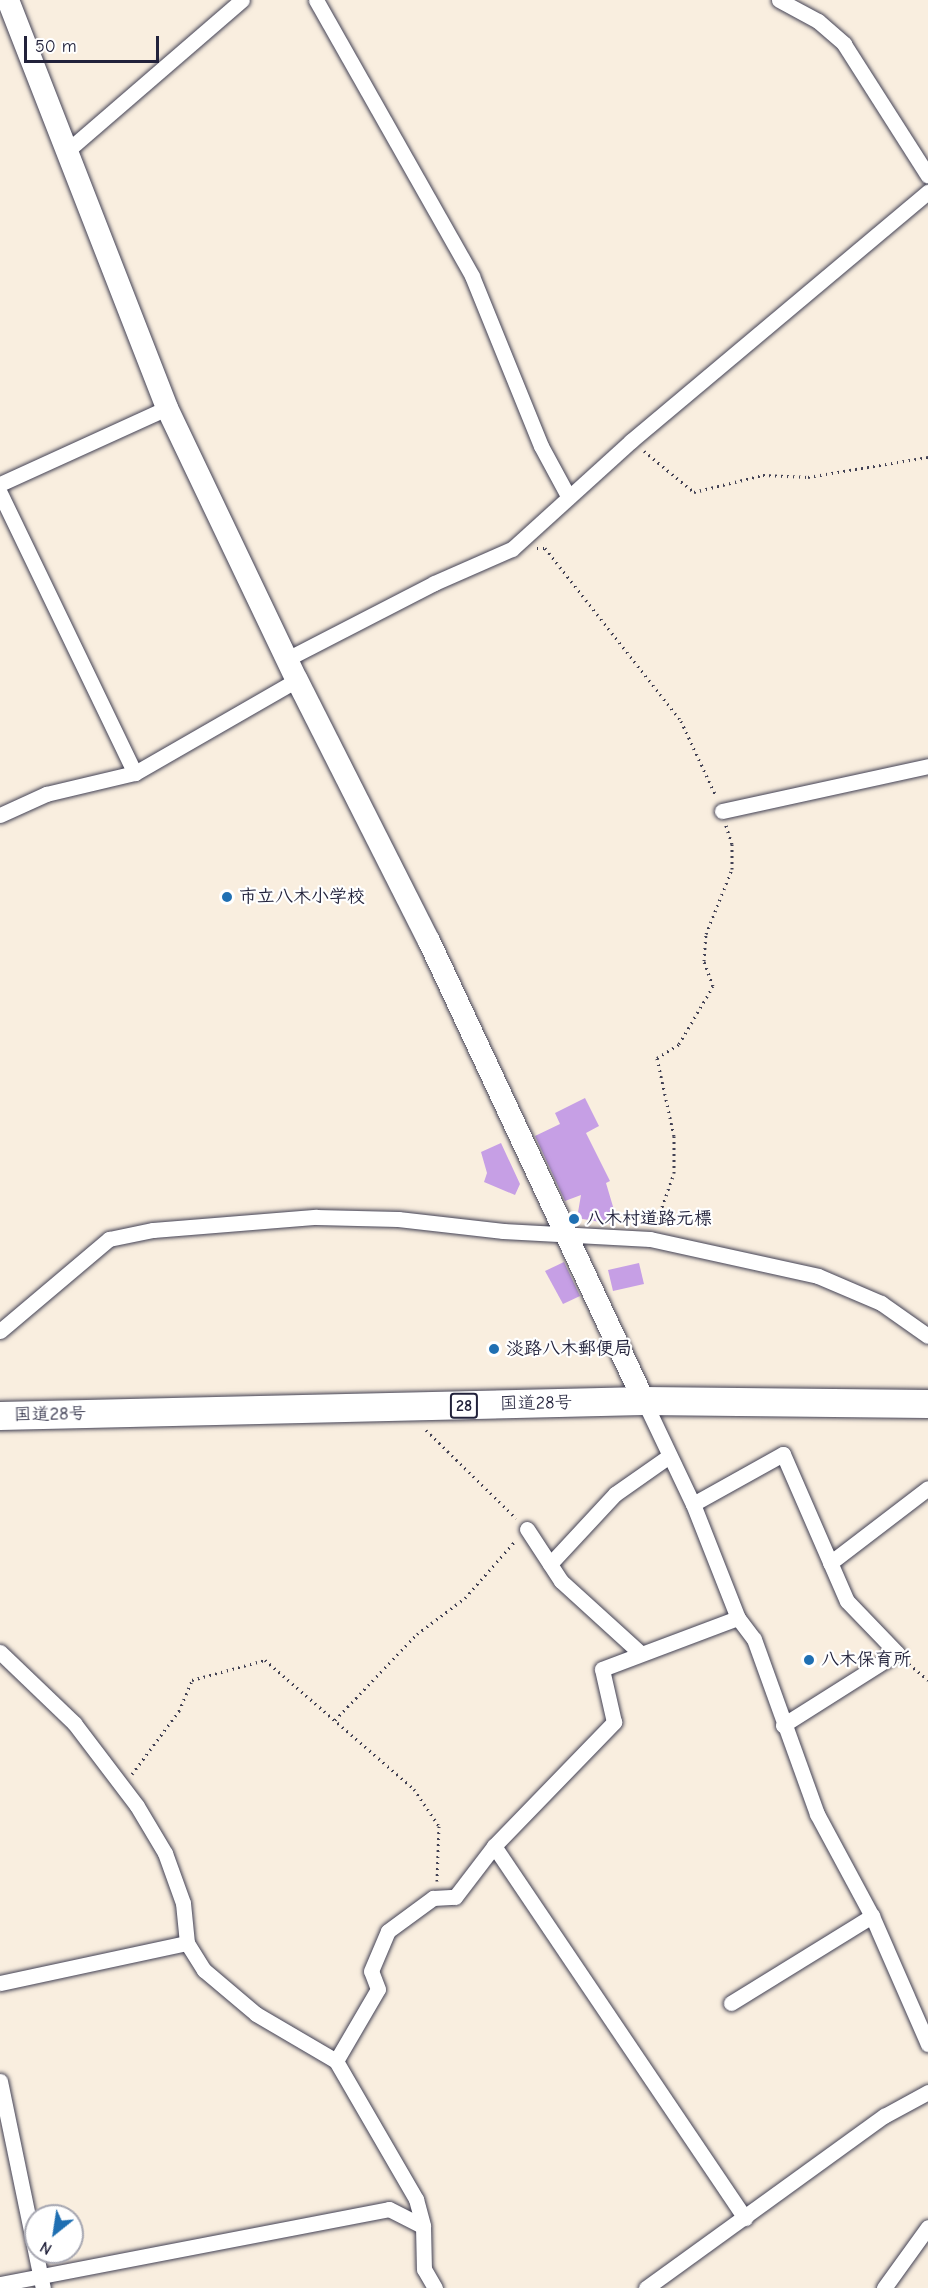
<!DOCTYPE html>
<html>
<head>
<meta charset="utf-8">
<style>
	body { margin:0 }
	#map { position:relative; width:928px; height:2288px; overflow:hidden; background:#f9eedf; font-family:"Comic Neue","Klee One",sans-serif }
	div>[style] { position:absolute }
	.building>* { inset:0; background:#c69fe5 }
	.path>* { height:3px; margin-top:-1.5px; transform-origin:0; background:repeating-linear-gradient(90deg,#424154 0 1.5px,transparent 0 6px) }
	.roads { filter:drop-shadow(0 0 2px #424154) drop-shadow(0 0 2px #424154) }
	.street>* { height:15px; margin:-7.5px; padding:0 7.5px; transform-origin:7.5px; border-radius:7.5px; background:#fff }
	.secondary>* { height:22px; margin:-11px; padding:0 11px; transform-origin:11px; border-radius:11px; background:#fff }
	.highway>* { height:28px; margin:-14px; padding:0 14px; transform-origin:14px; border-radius:14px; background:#fff }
	.dots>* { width:16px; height:16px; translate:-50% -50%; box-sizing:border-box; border:3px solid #fff; border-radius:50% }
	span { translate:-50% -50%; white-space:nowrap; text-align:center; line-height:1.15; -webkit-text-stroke:4.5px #fff; paint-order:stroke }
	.shield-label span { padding:2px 4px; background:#fff; border:2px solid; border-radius:4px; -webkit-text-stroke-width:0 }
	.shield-label { font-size:16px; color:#22223b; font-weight:700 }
	.poi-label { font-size:18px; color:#22223b; font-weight:700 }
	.left { translate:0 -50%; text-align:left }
	.street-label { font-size:18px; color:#22223b }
	.north { position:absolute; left:24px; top:2204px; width:60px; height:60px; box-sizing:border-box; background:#fff; border:2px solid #a7a7b1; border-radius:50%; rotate:210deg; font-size:16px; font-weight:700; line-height:24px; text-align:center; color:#22223b }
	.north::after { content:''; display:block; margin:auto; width:21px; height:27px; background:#1f6fb2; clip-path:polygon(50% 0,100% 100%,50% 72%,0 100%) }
	.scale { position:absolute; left:24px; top:36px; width:135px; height:27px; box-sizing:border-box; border:3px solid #22223b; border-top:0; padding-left:8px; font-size:18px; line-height:21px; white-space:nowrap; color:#22223b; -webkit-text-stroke:4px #fff; paint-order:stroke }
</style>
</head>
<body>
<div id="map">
	<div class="building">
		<div style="clip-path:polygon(585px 1098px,599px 1126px,586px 1133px,610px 1181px,606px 1183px,614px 1210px,612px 1224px,577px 1218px,581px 1195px,565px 1201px,535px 1136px,560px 1124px,555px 1113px)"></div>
		<div style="clip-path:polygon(501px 1143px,520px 1184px,515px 1195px,484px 1182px,487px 1173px,481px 1152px)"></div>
		<div style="clip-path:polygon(564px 1262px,580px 1296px,563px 1304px,545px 1271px)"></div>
		<div style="clip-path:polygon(639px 1263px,644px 1284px,613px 1291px,608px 1270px)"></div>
	</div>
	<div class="path">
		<div style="left:644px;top:451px;width:65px;rotate:39.4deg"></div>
		<div style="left:694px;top:492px;width:71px;rotate:-13.8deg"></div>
		<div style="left:763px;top:475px;width:45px;rotate:2.5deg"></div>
		<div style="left:808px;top:477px;width:122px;rotate:-9.5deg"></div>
		<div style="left:537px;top:548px;width:8px"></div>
		<div style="left:545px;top:548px;width:220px;rotate:51.8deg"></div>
		<div style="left:681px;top:721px;width:83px;rotate:65deg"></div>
		<div style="left:656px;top:1224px;width:54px;rotate:-70.6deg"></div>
		<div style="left:674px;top:1173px;width:37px;rotate:-90deg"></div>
		<div style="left:674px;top:1136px;width:80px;rotate:-102.3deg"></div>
		<div style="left:657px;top:1058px;width:26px;rotate:-32deg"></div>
		<div style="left:679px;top:1044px;width:67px;rotate:-59.6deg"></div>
		<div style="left:713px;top:986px;width:27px;rotate:-110deg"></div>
		<div style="left:704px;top:961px;width:27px;rotate:-86deg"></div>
		<div style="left:706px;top:934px;width:70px;rotate:-68.2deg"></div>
		<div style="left:732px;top:869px;width:25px;rotate:-90deg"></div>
		<div style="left:732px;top:844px;width:20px;rotate:-108deg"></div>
		<div style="left:426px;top:1430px;width:126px;rotate:44.4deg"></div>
		<div style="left:909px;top:1664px;width:25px;rotate:40deg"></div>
		<div style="left:335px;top:1720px;width:119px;rotate:-46.4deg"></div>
		<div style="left:417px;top:1634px;width:60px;rotate:-36.9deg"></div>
		<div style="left:465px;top:1598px;width:77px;rotate:-48.7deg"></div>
		<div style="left:132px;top:1774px;width:79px;rotate:-53.3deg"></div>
		<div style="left:179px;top:1711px;width:34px;rotate:-67deg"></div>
		<div style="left:192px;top:1680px;width:76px;rotate:-15.3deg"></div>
		<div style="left:265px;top:1660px;width:197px;rotate:40.9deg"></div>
		<div style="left:414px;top:1789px;width:45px;rotate:56deg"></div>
		<div style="left:439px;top:1826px;width:55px;rotate:92.1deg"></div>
	</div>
	<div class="roads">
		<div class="street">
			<div style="left:316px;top:0;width:317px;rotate:60.5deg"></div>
			<div style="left:472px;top:276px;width:183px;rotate:67.9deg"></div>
			<div style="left:541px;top:446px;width:57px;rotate:61.6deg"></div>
			<div style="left:779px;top:0;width:44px;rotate:28.3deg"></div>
			<div style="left:818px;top:21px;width:35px;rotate:41deg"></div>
			<div style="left:844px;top:44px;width:156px;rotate:57.5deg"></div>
			<div style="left:67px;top:151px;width:231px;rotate:-40.8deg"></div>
			<div style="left:0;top:484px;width:183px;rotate:-24.5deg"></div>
			<div style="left:0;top:493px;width:311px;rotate:64.3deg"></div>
			<div style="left:289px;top:658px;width:163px;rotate:-27.3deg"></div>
			<div style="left:434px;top:583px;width:85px;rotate:-23.6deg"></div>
			<div style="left:512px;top:549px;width:161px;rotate:-42.2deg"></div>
			<div style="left:631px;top:441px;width:388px;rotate:-40deg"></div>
			<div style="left:722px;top:811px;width:211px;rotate:-12.3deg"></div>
			<div style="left:0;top:815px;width:51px;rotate:-24.5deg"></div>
			<div style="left:46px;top:794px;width:91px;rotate:-13.3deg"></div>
			<div style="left:135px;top:773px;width:187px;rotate:-29.9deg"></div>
			<div style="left:0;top:1331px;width:143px;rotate:-40.2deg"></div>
			<div style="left:109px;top:1239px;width:45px;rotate:-11.6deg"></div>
			<div style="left:153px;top:1230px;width:164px;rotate:-4.6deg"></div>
			<div style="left:316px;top:1217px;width:82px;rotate:1.4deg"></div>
			<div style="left:398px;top:1219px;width:106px;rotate:6.5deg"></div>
			<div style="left:503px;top:1231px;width:147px;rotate:3.1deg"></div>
			<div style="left:650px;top:1239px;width:172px;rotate:12.4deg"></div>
			<div style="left:818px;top:1276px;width:69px;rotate:23.2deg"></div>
			<div style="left:881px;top:1303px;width:57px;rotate:35.1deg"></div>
			<div style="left:644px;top:1401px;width:114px;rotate:64.6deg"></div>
			<div style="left:693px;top:1504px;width:123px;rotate:68.5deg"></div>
			<div style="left:738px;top:1618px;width:26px;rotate:53deg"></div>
			<div style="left:754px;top:1639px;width:186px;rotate:70.2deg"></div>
			<div style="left:817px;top:1814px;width:116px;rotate:61.7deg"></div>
			<div style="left:872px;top:1916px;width:140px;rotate:66.4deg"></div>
			<div style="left:693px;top:1504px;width:103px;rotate:-29.1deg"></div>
			<div style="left:783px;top:1454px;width:160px;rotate:66.5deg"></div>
			<div style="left:847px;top:1601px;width:72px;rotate:46.1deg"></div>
			<div style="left:897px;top:1653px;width:135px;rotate:147.7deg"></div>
			<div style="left:527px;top:1529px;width:62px;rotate:56.8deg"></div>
			<div style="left:561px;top:1581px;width:105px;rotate:42.3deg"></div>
			<div style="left:830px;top:1563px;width:123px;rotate:-37.4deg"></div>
			<div style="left:550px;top:1564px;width:96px;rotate:-47.1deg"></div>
			<div style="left:615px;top:1494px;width:66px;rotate:-35.1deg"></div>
			<div style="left:0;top:1652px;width:103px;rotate:43.8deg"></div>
			<div style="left:74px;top:1723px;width:104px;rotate:52.8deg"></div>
			<div style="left:137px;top:1806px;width:55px;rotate:59.2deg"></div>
			<div style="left:165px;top:1853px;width:53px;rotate:70.2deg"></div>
			<div style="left:183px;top:1903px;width:40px;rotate:84.3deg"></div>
			<div style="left:187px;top:1943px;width:32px;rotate:58deg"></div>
			<div style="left:204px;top:1970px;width:68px;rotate:40.2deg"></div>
			<div style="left:256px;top:2014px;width:93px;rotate:30.4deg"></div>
			<div style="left:336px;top:2061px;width:160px;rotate:59.9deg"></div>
			<div style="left:416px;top:2199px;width:28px;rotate:75deg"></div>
			<div style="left:423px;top:2226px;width:43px;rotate:88.7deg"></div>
			<div style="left:424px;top:2269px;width:22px;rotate:60deg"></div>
			<div style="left:494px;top:1846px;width:449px;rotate:56deg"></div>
			<div style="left:0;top:1983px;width:191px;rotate:-12.1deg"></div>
			<div style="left:731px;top:2003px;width:166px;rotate:-31.7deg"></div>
			<div style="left:336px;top:2061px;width:83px;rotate:-59.7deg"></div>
			<div style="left:378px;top:1989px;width:19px;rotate:-111deg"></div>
			<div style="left:371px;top:1971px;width:43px;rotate:-67deg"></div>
			<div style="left:388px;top:1931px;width:56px;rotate:-36.3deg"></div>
			<div style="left:433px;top:1898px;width:22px;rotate:-3deg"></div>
			<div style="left:455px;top:1897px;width:64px;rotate:-52.6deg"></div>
			<div style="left:494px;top:1846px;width:173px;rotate:-45.9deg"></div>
			<div style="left:614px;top:1722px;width:54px;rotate:-102.8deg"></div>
			<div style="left:602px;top:1669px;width:145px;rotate:-20.6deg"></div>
			<div style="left:0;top:2081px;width:211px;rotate:78.3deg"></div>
			<div style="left:0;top:2284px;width:396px;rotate:-10.9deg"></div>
			<div style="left:389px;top:2209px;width:38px;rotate:27deg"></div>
			<div style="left:646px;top:2288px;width:294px;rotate:-35.9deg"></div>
			<div style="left:884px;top:2116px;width:50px;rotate:-28.6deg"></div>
			<div style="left:884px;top:2288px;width:75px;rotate:-54.2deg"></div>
		</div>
		<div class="secondary">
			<div style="left:8px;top:0;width:438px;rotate:68.7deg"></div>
			<div style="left:167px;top:408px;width:301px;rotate:64.5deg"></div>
			<div style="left:297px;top:680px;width:292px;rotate:63.2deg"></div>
			<div style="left:429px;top:941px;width:508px;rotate:64.95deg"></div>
		</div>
		<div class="highway">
			<div style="left:0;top:1416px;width:644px;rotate:-1.33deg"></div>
			<div style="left:644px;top:1401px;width:284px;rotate:0.6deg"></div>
		</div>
	</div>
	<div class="dots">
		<div style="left:227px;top:897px;background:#1f6fb2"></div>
		<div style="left:574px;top:1219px;background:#1f6fb2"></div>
		<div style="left:494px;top:1349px;background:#1f6fb2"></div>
		<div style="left:809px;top:1660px;background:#1f6fb2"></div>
	</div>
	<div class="shield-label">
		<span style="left:464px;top:1406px">28</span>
	</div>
	<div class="poi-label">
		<span class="left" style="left:239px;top:897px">市立八木小学校</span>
		<span class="left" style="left:586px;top:1219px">八木村道路元標</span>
		<span class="left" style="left:506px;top:1349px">淡路八木郵便局</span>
		<span class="left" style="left:821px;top:1660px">八木保育所</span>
	</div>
	<div class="street-label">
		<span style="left:536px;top:1404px;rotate:-1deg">国道28号</span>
		<span style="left:50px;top:1415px;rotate:-1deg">国道28号</span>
	</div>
	<div class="north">N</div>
	<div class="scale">50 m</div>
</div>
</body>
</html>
